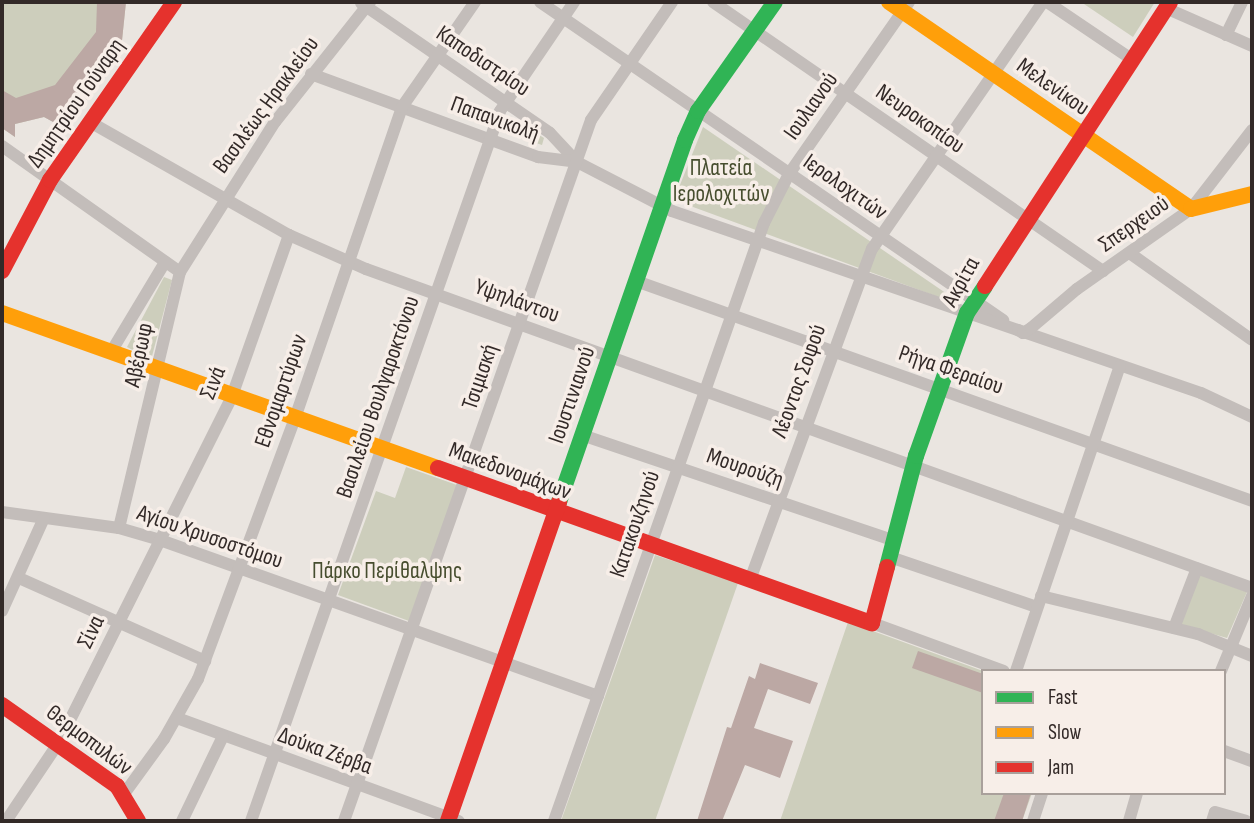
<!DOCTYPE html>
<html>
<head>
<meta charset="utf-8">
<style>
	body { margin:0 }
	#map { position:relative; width:1254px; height:823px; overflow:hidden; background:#eae5e0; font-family:"Sofia Sans Condensed",sans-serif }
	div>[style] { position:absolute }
	.green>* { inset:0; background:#cdcebc }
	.building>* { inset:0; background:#bca8a4 }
	.street>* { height:12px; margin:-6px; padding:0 6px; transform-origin:6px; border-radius:6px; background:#c3bdba }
	.fast>* { height:16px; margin:-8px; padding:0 8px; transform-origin:8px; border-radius:8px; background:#30b455 }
	.slow>* { height:16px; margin:-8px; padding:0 8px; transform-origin:8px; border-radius:8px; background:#ff9f0a }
	.jam>* { height:16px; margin:-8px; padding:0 8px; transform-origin:8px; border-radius:8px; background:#e5322d }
	span { translate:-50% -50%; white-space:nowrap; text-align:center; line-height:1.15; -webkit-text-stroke:7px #f7eee8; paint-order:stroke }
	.street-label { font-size:23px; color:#332a28 }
	.park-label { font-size:23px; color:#474e2f }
	.frame { position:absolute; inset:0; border:4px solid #332a28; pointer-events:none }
	.legend { position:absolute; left:981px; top:669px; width:245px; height:126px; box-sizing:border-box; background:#f7eee8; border:2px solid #a9a09b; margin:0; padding:9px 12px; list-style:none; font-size:21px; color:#332a28 }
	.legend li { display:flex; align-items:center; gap:14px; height:35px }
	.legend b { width:35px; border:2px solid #a9a09b }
</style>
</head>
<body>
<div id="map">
	<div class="green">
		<div style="clip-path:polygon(2px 2px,126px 2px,121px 50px,66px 129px,44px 117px,15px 124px,15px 137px,2px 128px)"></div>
		<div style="clip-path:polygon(1081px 2px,1155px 2px,1133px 37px)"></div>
		<div style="clip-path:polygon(508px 116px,544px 138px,542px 145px,502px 132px)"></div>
		<div style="clip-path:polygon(703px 127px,953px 298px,952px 302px,674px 200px)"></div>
		<div style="clip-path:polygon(164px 277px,172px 280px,151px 360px,127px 347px)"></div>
		<div style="clip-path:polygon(406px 467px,457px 485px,409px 621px,338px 595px,376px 491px,395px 498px)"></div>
		<div style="clip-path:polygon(655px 555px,738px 583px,655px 821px,561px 821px)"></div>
		<div style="clip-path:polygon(1198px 574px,1247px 592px,1227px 638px,1179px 624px)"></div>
		<div style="clip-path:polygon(848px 622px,983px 671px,983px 793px,1032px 793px,1022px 821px,780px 821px)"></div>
	</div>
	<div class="building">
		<div style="clip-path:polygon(97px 2px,126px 2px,121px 50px,66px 129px,44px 117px,15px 124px,15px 137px,2px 128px,2px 90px,16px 98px,55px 85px,96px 32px)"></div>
		<div style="clip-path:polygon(918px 651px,983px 674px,983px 693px,912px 668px)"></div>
		<div style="clip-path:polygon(760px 663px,818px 683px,810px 704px,768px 689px,754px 728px,793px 741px,780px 778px,745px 765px,722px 821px,697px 821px,727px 727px,731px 728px,749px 676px,755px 679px)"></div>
		<div style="clip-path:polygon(1004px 793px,1031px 793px,1022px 821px,994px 821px)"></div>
	</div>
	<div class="street">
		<div style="left:540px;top:2px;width:562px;rotate:34.48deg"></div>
		<div style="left:713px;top:2px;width:474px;rotate:34.6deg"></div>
		<div style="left:1047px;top:2px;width:104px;rotate:34deg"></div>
		<div style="left:361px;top:3px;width:229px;rotate:34.5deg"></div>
		<div style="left:550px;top:133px;width:40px;rotate:47deg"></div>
		<div style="left:1168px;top:9px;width:92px;rotate:23.8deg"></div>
		<div style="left:1226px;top:35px;width:37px;rotate:-64deg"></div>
		<div style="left:311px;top:74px;width:242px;rotate:20.1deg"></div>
		<div style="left:538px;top:157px;width:39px;rotate:7deg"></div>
		<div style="left:577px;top:162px;width:107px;rotate:27.3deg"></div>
		<div style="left:672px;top:211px;width:559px;rotate:18.99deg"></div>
		<div style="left:1201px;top:393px;width:56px;rotate:25.2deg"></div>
		<div style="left:90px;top:122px;width:229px;rotate:29.6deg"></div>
		<div style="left:289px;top:235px;width:84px;rotate:23.8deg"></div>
		<div style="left:366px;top:269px;width:942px;rotate:19.8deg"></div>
		<div style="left:2px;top:146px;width:218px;rotate:35.3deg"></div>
		<div style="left:1131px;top:254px;width:148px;rotate:35.4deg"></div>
		<div style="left:636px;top:281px;width:654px;rotate:19.65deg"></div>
		<div style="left:1018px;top:330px;width:6px;rotate:31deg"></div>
		<div style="left:1023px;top:333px;width:9px;rotate:-32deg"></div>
		<div style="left:1031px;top:328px;width:60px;rotate:-40.3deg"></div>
		<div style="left:1077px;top:289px;width:139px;rotate:-35.1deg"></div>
		<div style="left:1191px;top:209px;width:100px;rotate:-52.3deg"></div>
		<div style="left:111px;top:352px;width:105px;rotate:-59deg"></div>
		<div style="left:582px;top:435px;width:330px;rotate:18.7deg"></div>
		<div style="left:2px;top:512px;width:118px;rotate:7.8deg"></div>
		<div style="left:119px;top:528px;width:43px;rotate:16.3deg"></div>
		<div style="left:160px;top:540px;width:465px;rotate:19.6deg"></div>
		<div style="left:119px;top:528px;width:263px;rotate:-76.6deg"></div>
		<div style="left:180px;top:272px;width:178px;rotate:-57.7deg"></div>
		<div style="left:275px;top:122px;width:153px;rotate:-51.6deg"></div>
		<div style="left:890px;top:557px;width:155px;rotate:18.8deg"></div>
		<div style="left:19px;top:578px;width:204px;rotate:24deg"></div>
		<div style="left:750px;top:580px;width:353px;rotate:-69.8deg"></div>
		<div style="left:872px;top:249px;width:300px;rotate:-55.3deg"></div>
		<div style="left:1041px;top:596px;width:162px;rotate:13.6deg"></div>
		<div style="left:1198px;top:634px;width:58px;rotate:22.2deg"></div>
		<div style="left:2px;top:611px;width:102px;rotate:-65.7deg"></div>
		<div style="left:872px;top:623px;width:140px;rotate:20deg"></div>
		<div style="left:1174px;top:628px;width:64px;rotate:-69deg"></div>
		<div style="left:1016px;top:671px;width:322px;rotate:-71.2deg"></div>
		<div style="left:1221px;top:671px;width:81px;rotate:-67.5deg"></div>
		<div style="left:177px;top:718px;width:300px;rotate:20.1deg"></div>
		<div style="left:1224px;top:751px;width:30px;rotate:20deg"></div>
		<div style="left:124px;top:794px;width:68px;rotate:-54deg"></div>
		<div style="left:164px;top:739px;width:69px;rotate:-60.5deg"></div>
		<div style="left:198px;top:679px;width:278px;rotate:-69.6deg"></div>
		<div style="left:295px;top:418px;width:329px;rotate:-71deg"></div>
		<div style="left:402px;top:107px;width:128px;rotate:-55.2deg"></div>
		<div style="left:6px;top:821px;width:95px;rotate:-56.1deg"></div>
		<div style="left:59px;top:742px;width:387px;rotate:-63.4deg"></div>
		<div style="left:232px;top:396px;width:171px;rotate:-70.5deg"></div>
		<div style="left:182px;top:821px;width:94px;rotate:-64.2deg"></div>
		<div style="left:251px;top:821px;width:752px;rotate:-70.67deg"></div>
		<div style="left:500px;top:111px;width:132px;rotate:-55.8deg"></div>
		<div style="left:344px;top:821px;width:743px;rotate:-70.59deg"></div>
		<div style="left:591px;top:120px;width:143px;rotate:-55.5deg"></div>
		<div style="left:554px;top:821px;width:634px;rotate:-70.65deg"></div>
		<div style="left:764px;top:223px;width:55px;rotate:-63deg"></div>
		<div style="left:789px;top:174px;width:210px;rotate:-55.1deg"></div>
		<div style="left:1033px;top:821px;width:29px;rotate:-72deg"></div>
		<div style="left:1129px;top:821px;width:29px;rotate:-74deg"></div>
		<div style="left:1212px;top:821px;width:9px;rotate:-72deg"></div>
		<div style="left:1215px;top:812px;width:32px;rotate:16deg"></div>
	</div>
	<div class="fast">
		<div style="left:559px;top:502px;width:383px;rotate:-70.8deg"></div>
		<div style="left:685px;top:140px;width:32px;rotate:-66deg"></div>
		<div style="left:698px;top:111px;width:133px;rotate:-54.8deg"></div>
		<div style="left:887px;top:567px;width:115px;rotate:-75.4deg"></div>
		<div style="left:916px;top:456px;width:152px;rotate:-70.4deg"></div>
		<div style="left:967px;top:313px;width:32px;rotate:-56deg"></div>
	</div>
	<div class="slow">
		<div style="left:889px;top:2px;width:366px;rotate:34.4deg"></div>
		<div style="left:1191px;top:209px;width:63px;rotate:-13.8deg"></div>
		<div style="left:2px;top:313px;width:463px;rotate:19.6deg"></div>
	</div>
	<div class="jam">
		<div style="left:2px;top:271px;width:103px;rotate:-62.2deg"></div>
		<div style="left:50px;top:180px;width:217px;rotate:-55.1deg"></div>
		<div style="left:985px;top:286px;width:339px;rotate:-56.9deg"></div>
		<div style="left:438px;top:468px;width:461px;rotate:19.7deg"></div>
		<div style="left:872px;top:623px;width:58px;rotate:-75deg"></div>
		<div style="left:2px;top:705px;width:141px;rotate:35.2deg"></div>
		<div style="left:117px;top:786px;width:41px;rotate:59deg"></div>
		<div style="left:448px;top:821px;width:338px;rotate:-70.8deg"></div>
	</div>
	<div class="street-label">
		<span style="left:483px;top:61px;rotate:34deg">Καποδιστρίου</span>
		<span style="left:1053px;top:87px;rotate:35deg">Μελενίκου</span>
		<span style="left:76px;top:103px;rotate:-55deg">Δημητρίου Γούναρη</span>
		<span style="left:266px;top:105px;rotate:-54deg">Βασιλέως Ηρακλείου</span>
		<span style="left:811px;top:106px;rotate:-55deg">Ιουλιανού</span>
		<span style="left:495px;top:119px;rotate:20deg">Παπανικολή</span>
		<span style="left:920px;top:119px;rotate:35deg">Νευροκοπίου</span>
		<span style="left:845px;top:187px;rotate:35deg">Ιερολοχιτών</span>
		<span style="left:1134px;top:224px;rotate:-35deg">Σπερχειού</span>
		<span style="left:961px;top:282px;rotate:-61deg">Ακρίτα</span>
		<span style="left:517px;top:301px;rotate:20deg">Υψηλάντου</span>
		<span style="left:139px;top:355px;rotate:-78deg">Αβέρωφ</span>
		<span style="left:951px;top:370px;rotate:19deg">Ρήγα Φεραίου</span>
		<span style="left:480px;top:377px;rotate:-71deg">Τσιμισκή</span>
		<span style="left:799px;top:381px;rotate:-70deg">Λέοντος Σοφού</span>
		<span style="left:213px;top:383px;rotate:-68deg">Σινά</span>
		<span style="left:281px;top:391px;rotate:-71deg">Εθνομαρτύρων</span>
		<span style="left:572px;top:395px;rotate:-71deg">Ιουστινιανού</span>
		<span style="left:378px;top:397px;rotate:-71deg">Βασιλείου Βουλγαροκτόνου</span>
		<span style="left:745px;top:468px;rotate:19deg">Μουρούζη</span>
		<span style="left:510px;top:471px;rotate:20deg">Μακεδονομάχων</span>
		<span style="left:635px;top:524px;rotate:-71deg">Κατακουζηνού</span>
		<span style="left:210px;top:537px;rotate:19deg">Αγίου Χρυσοστόμου</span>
		<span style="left:91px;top:632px;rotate:-64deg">Σίνα</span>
		<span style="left:89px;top:740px;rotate:37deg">Θερμοπυλών</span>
		<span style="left:325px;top:751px;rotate:20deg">Δούκα Ζέρβα</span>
	</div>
	<div class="park-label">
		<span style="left:721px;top:181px">Πλατεία<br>Ιερολοχιτών</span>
		<span style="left:387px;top:571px">Πάρκο Περίθαλψης</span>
	</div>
	<div class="frame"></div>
	<ul class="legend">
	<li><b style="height:9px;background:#30b455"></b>Fast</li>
	<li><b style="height:9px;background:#ff9f0a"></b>Slow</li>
	<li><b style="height:9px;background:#e5322d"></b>Jam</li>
	</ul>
</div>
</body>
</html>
